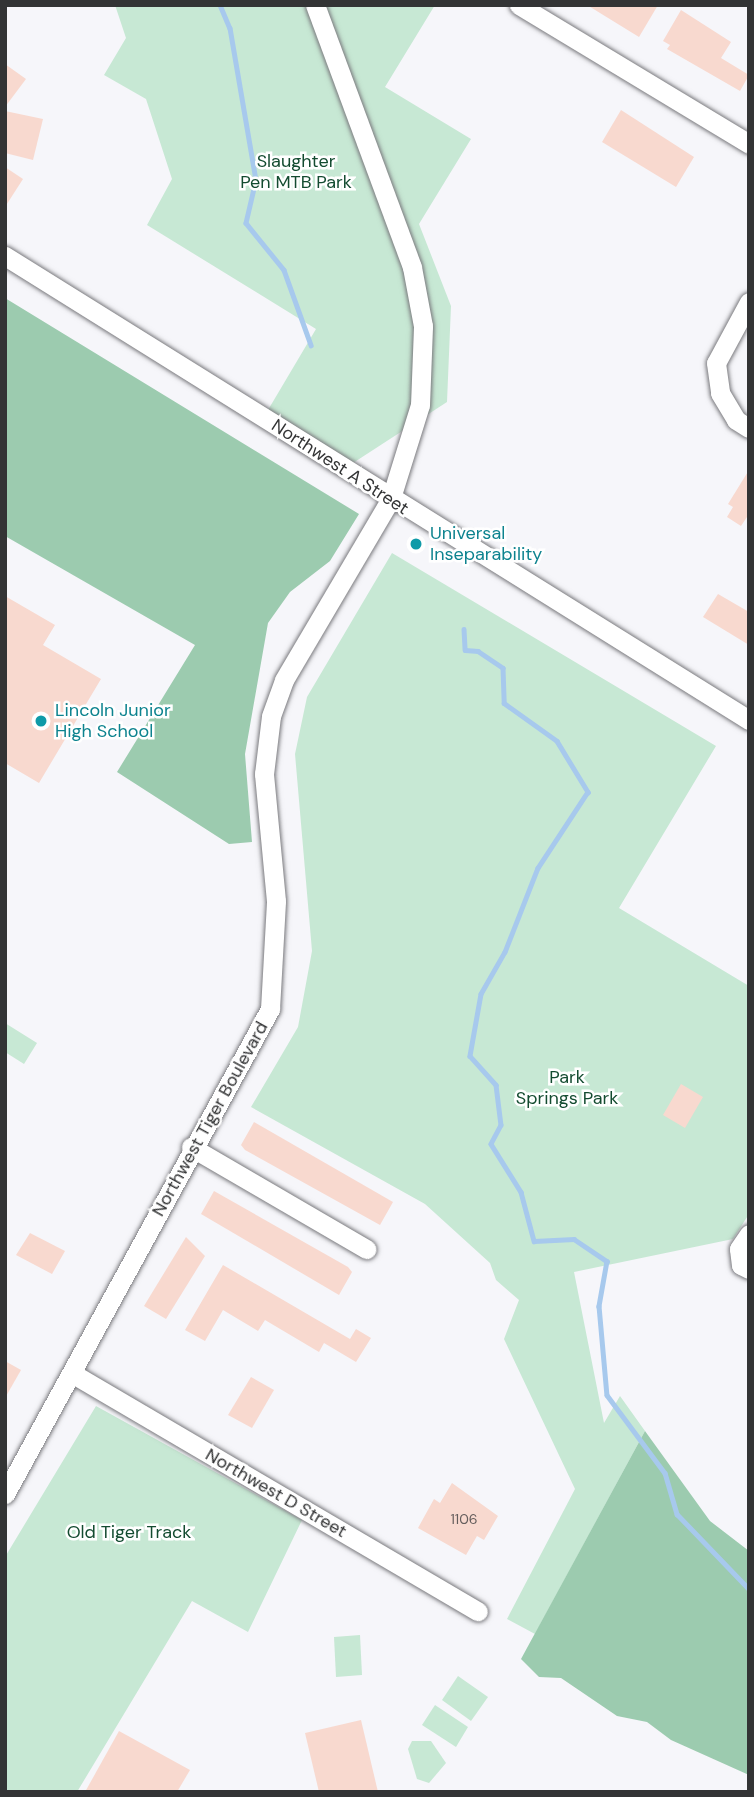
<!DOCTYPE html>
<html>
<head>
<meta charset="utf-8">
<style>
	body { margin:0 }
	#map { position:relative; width:754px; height:1797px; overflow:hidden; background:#f6f6fa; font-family:"DM Sans",sans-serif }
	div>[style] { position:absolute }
	.green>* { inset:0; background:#c7e8d4 }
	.forest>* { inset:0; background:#9ccbaf }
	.stream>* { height:4.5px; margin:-2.25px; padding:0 2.25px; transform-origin:2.25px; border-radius:2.25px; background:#a7c9ed }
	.building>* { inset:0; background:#f8d9cf }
	.roads { filter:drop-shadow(0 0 2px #7a7a7e) drop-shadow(0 0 2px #7a7a7e) }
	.minor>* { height:19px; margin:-9.5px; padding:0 9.5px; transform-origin:9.5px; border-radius:9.5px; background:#fff }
	.dots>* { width:19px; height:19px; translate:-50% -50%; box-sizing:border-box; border:4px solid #fff; border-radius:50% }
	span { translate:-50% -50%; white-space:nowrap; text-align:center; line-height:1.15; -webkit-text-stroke:5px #fff; paint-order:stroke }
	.number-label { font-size:14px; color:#645d5c }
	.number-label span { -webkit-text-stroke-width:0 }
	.park-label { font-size:18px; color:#134b30 }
	.street-label { font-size:18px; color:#333435 }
	.culture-label { font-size:18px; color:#0d838f }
	.left { translate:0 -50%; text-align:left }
	.frame { position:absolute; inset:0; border:7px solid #333435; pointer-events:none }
</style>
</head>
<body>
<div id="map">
	<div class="green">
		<div style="clip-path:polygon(115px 5px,435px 5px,385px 87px,471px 139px,419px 224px,451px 306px,447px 402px,353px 463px,268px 410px,316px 329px,147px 225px,172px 179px,146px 99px,104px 75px,126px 38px)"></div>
		<div style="clip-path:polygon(392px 553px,716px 746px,619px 908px,749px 986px,749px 1214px,733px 1239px,574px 1272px,604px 1423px,620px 1396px,645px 1431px,535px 1634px,507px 1619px,575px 1489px,504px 1339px,519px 1300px,496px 1280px,490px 1263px,425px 1204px,251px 1107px,298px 1027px,312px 951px,295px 754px,307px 697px)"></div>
		<div style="clip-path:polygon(5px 1023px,37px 1043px,24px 1064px,5px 1052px)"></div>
		<div style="clip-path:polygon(96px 1406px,302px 1520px,248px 1632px,192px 1601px,77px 1792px,5px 1792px,5px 1557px)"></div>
		<div style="clip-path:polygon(360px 1635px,362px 1675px,336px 1677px,334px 1637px)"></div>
		<div style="clip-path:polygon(458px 1676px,488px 1697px,471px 1721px,442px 1700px)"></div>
		<div style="clip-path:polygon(435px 1705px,468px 1727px,456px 1747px,422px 1725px)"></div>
		<div style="clip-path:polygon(412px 1741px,431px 1741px,446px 1763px,429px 1783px,417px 1779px,408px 1749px)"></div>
	</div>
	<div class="forest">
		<div style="clip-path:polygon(5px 298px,359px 514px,330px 561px,290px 592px,268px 623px,245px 754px,252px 842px,229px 844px,117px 772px,195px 645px,5px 536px)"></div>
		<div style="clip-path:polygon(645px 1431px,710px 1521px,749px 1551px,749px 1775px,671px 1740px,647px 1722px,617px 1716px,561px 1678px,539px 1677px,521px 1659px)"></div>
	</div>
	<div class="stream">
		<div style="left:220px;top:5px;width:25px;rotate:67deg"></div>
		<div style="left:230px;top:28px;width:154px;rotate:80.3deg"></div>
		<div style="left:256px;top:180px;width:44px;rotate:103.1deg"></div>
		<div style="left:246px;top:223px;width:60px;rotate:51deg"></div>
		<div style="left:284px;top:270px;width:80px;rotate:70.2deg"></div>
		<div style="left:464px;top:629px;width:21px;rotate:87deg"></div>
		<div style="left:465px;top:650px;width:13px;rotate:4deg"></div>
		<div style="left:478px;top:651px;width:30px;rotate:34deg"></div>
		<div style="left:503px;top:668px;width:35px;rotate:88deg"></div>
		<div style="left:504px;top:703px;width:65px;rotate:35.6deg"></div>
		<div style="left:557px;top:741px;width:60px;rotate:58.7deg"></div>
		<div style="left:588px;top:792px;width:91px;rotate:123.3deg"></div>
		<div style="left:538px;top:868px;width:90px;rotate:111.4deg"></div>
		<div style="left:505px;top:952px;width:48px;rotate:119.7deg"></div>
		<div style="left:481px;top:994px;width:63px;rotate:100.1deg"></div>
		<div style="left:470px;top:1056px;width:39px;rotate:48deg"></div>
		<div style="left:496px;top:1085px;width:40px;rotate:82.9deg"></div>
		<div style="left:501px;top:1125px;width:21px;rotate:118deg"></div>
		<div style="left:491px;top:1144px;width:57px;rotate:58deg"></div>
		<div style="left:521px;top:1192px;width:51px;rotate:75.1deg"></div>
		<div style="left:534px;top:1241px;width:40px;rotate:-2.9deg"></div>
		<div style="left:574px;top:1239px;width:40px;rotate:34deg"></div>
		<div style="left:607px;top:1261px;width:46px;rotate:100.1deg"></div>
		<div style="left:599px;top:1306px;width:89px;rotate:84.9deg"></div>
		<div style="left:607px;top:1395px;width:97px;rotate:53.4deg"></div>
		<div style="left:665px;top:1473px;width:43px;rotate:73.7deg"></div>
		<div style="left:677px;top:1514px;width:104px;rotate:46.2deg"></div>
	</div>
	<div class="building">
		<div style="clip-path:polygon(587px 5px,658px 5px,639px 37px)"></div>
		<div style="clip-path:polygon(681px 10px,731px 42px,721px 58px,749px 75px,740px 91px,667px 49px,670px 45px,663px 41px)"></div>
		<div style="clip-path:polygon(5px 64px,26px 79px,5px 107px)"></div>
		<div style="clip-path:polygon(621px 110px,694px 157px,676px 187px,602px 142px)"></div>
		<div style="clip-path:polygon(5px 111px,43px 119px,33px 160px,5px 153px)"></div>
		<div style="clip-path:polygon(5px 167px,23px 179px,5px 207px)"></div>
		<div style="clip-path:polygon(749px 470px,749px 514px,741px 526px,727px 517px,733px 507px,728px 504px)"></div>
		<div style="clip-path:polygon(718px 594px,749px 612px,749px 645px,703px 617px)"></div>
		<div style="clip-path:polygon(5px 596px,55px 625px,43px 645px,101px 679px,39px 783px,5px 763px)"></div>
		<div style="clip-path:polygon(681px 1084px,703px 1097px,685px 1128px,663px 1115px)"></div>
		<div style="clip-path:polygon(254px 1122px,393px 1202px,380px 1225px,245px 1150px,241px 1145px)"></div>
		<div style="clip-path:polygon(214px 1191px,348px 1267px,352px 1272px,339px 1295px,201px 1214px)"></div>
		<div style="clip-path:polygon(30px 1233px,65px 1251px,52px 1274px,16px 1255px)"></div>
		<div style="clip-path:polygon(186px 1237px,205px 1256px,166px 1319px,144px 1306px)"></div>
		<div style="clip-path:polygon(223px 1265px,350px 1339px,356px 1329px,371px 1338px,356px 1362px,324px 1343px,319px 1352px,265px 1320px,258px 1331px,223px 1310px,205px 1341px,185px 1330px)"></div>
		<div style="clip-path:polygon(5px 1361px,21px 1370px,5px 1398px)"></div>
		<div style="clip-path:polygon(251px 1377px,274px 1390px,252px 1428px,228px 1415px)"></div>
		<div style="clip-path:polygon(452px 1483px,498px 1516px,484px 1540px,477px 1536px,466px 1555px,418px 1528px,434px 1499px,440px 1503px)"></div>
		<div style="clip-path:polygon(361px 1720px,378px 1792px,319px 1792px,305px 1733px)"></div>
		<div style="clip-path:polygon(119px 1731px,190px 1770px,177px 1792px,85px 1792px)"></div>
	</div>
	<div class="roads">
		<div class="minor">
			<div style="left:519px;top:5px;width:269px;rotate:31.1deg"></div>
			<div style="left:5px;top:256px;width:877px;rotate:31.95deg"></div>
			<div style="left:749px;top:302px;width:69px;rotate:118.4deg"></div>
			<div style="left:716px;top:363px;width:30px;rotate:82deg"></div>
			<div style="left:720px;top:393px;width:31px;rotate:59deg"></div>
			<div style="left:736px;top:420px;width:15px;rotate:32deg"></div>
			<div style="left:191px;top:1147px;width:203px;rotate:30.2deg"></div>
			<div style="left:749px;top:1234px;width:18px;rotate:124deg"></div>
			<div style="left:739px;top:1249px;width:16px;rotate:83deg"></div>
			<div style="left:741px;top:1265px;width:9px;rotate:27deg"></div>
			<div style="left:75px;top:1375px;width:467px;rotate:30.4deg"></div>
			<div style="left:5px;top:1494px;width:553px;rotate:-61.35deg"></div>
			<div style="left:270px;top:1009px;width:108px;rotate:-86.8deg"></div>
			<div style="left:276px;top:901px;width:128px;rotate:-95.4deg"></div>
			<div style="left:264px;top:774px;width:58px;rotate:-83.1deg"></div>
			<div style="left:271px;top:716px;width:38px;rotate:-70deg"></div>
			<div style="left:284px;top:680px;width:211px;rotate:-59.5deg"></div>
			<div style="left:391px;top:498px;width:97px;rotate:-72.7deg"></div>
			<div style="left:420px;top:405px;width:79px;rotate:-87.8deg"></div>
			<div style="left:423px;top:326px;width:60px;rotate:-100.6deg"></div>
			<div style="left:412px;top:267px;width:279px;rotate:-110.3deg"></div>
		</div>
	</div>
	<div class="dots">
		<div style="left:416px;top:544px;background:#0f9aa8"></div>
		<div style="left:41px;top:721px;background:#0f9aa8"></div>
	</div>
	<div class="number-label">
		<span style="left:464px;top:1519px">1106</span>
	</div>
	<div class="park-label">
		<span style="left:296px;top:172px">Slaughter<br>Pen MTB Park</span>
		<span style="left:567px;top:1088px">Park<br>Springs Park</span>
		<span style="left:129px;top:1532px">Old Tiger Track</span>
	</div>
	<div class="street-label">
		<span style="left:340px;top:467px;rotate:33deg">Northwest A Street</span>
		<span style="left:210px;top:1119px;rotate:-61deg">Northwest Tiger Boulevard</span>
		<span style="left:276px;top:1493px;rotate:30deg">Northwest D Street</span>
	</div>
	<div class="culture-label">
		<span class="left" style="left:430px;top:544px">Universal<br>Inseparability</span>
		<span class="left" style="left:55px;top:721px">Lincoln Junior<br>High School</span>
	</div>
	<div class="frame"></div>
</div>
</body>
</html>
